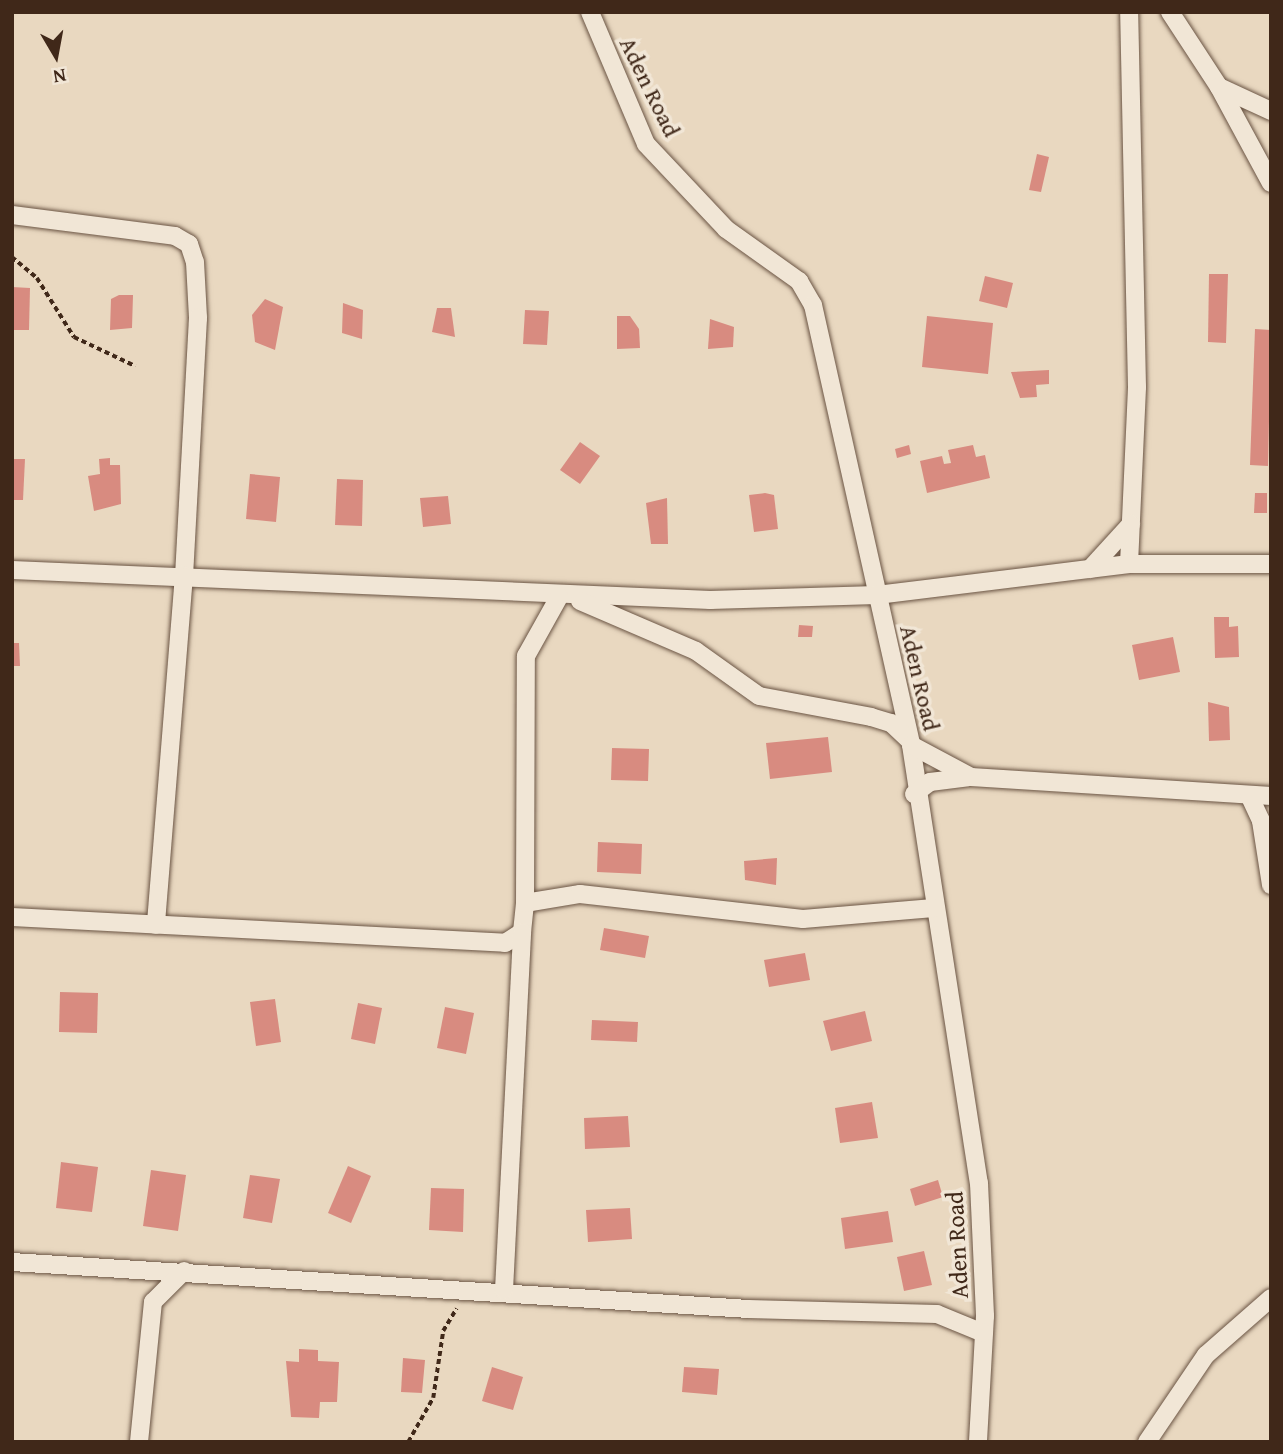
<!DOCTYPE html>
<html>
<head>
<meta charset="utf-8">
<style>
	body { margin:0 }
	#map { position:relative; width:1283px; height:1454px; overflow:hidden; background:#e9d8c0; font-family:"Gentium Book Plus",serif }
	div>[style] { position:absolute }
	.building>* { inset:0; background:#d88b80 }
	.path>* { height:3.5px; margin-top:-1.75px; transform-origin:0; background:repeating-linear-gradient(90deg,#402819 0 5px,transparent 0 8.5px) }
	.roads { filter:drop-shadow(0 0 2px #6a5443) drop-shadow(0 0 2px #6a5443) }
	.minor>* { height:18px; margin:-9px; padding:0 9px; transform-origin:9px; border-radius:9px; background:#f1e6d6 }
	span { translate:-50% -50%; white-space:nowrap; text-align:center; line-height:1.15; -webkit-text-stroke:7px #f1e6d6; paint-order:stroke }
	.street-label { font-size:24px; color:#402819 }
	.frame { position:absolute; inset:0; border:14px solid #402819; pointer-events:none }
	.north { position:absolute; left:21px; top:21px; width:70px; height:70px; -webkit-text-stroke:5px #f1e6d6; paint-order:stroke; rotate:170deg; font-size:19px; font-weight:700; line-height:28px; text-align:center; color:#402819 }
	.north::after { content:''; display:block; margin:auto; width:24px; height:32px; background:#402819; clip-path:polygon(50% 0,100% 100%,50% 72%,0 100%) }
</style>
</head>
<body>
<div id="map">
	<div class="building">
		<div style="clip-path:polygon(1037px 154px,1049px 157px,1041px 192px,1029px 190px)"></div>
		<div style="clip-path:polygon(1209px 274px,1228px 274px,1226px 343px,1208px 342px)"></div>
		<div style="clip-path:polygon(985px 276px,1013px 283px,1007px 308px,979px 301px)"></div>
		<div style="clip-path:polygon(12px 287px,30px 288px,29px 330px,12px 330px)"></div>
		<div style="clip-path:polygon(119px 295px,133px 295px,132px 328px,110px 330px,111px 299px)"></div>
		<div style="clip-path:polygon(265px 299px,283px 307px,275px 350px,255px 342px,252px 315px)"></div>
		<div style="clip-path:polygon(343px 303px,363px 310px,362px 339px,342px 333px)"></div>
		<div style="clip-path:polygon(437px 308px,451px 308px,455px 337px,432px 332px)"></div>
		<div style="clip-path:polygon(525px 310px,549px 311px,547px 345px,523px 344px)"></div>
		<div style="clip-path:polygon(617px 316px,630px 316px,639px 329px,640px 348px,617px 349px)"></div>
		<div style="clip-path:polygon(927px 316px,993px 323px,988px 374px,922px 367px)"></div>
		<div style="clip-path:polygon(710px 319px,734px 327px,733px 347px,708px 349px)"></div>
		<div style="clip-path:polygon(1255px 329px,1271px 330px,1268px 466px,1250px 465px)"></div>
		<div style="clip-path:polygon(1049px 370px,1049px 384px,1036px 385px,1037px 397px,1020px 398px,1011px 372px)"></div>
		<div style="clip-path:polygon(580px 442px,600px 456px,580px 484px,560px 470px)"></div>
		<div style="clip-path:polygon(909px 445px,911px 454px,897px 458px,895px 449px)"></div>
		<div style="clip-path:polygon(973px 445px,976px 457px,985px 455px,990px 478px,927px 493px,920px 461px,942px 456px,944px 464px,951px 463px,948px 450px)"></div>
		<div style="clip-path:polygon(110px 458px,110px 465px,120px 465px,121px 504px,94px 511px,88px 476px,100px 474px,99px 459px)"></div>
		<div style="clip-path:polygon(12px 459px,25px 459px,23px 500px,12px 500px)"></div>
		<div style="clip-path:polygon(250px 474px,280px 477px,276px 522px,246px 519px)"></div>
		<div style="clip-path:polygon(337px 479px,363px 480px,362px 526px,335px 525px)"></div>
		<div style="clip-path:polygon(765px 493px,774px 495px,778px 529px,754px 532px,749px 495px)"></div>
		<div style="clip-path:polygon(1255px 493px,1267px 493px,1267px 513px,1254px 513px)"></div>
		<div style="clip-path:polygon(448px 496px,451px 524px,423px 527px,420px 498px)"></div>
		<div style="clip-path:polygon(667px 498px,668px 544px,651px 544px,646px 503px)"></div>
		<div style="clip-path:polygon(1214px 617px,1229px 617px,1229px 627px,1238px 626px,1239px 657px,1215px 658px)"></div>
		<div style="clip-path:polygon(799px 625px,813px 626px,812px 637px,798px 637px)"></div>
		<div style="clip-path:polygon(1173px 637px,1180px 672px,1139px 680px,1132px 645px)"></div>
		<div style="clip-path:polygon(12px 643px,19px 643px,20px 666px,12px 666px)"></div>
		<div style="clip-path:polygon(1208px 702px,1229px 707px,1230px 740px,1209px 741px)"></div>
		<div style="clip-path:polygon(828px 737px,832px 772px,770px 779px,766px 743px)"></div>
		<div style="clip-path:polygon(612px 748px,649px 749px,648px 781px,611px 780px)"></div>
		<div style="clip-path:polygon(598px 842px,642px 844px,641px 874px,597px 872px)"></div>
		<div style="clip-path:polygon(777px 858px,776px 885px,745px 880px,744px 861px)"></div>
		<div style="clip-path:polygon(604px 928px,649px 936px,645px 958px,600px 950px)"></div>
		<div style="clip-path:polygon(805px 953px,810px 980px,769px 987px,764px 960px)"></div>
		<div style="clip-path:polygon(60px 992px,98px 993px,97px 1033px,59px 1032px)"></div>
		<div style="clip-path:polygon(275px 999px,281px 1042px,256px 1046px,250px 1002px)"></div>
		<div style="clip-path:polygon(358px 1003px,382px 1008px,375px 1044px,351px 1039px)"></div>
		<div style="clip-path:polygon(445px 1007px,474px 1013px,466px 1054px,437px 1048px)"></div>
		<div style="clip-path:polygon(865px 1011px,872px 1041px,831px 1051px,823px 1021px)"></div>
		<div style="clip-path:polygon(592px 1020px,638px 1022px,637px 1042px,591px 1040px)"></div>
		<div style="clip-path:polygon(872px 1102px,878px 1138px,840px 1143px,835px 1108px)"></div>
		<div style="clip-path:polygon(628px 1116px,630px 1147px,585px 1149px,584px 1118px)"></div>
		<div style="clip-path:polygon(61px 1162px,98px 1167px,92px 1212px,56px 1208px)"></div>
		<div style="clip-path:polygon(348px 1166px,371px 1176px,351px 1223px,328px 1213px)"></div>
		<div style="clip-path:polygon(151px 1170px,186px 1175px,178px 1231px,143px 1226px)"></div>
		<div style="clip-path:polygon(250px 1175px,280px 1179px,272px 1223px,243px 1218px)"></div>
		<div style="clip-path:polygon(938px 1180px,943px 1197px,915px 1206px,910px 1189px)"></div>
		<div style="clip-path:polygon(431px 1188px,464px 1189px,463px 1232px,429px 1230px)"></div>
		<div style="clip-path:polygon(630px 1208px,632px 1239px,588px 1242px,586px 1210px)"></div>
		<div style="clip-path:polygon(888px 1211px,893px 1242px,845px 1249px,841px 1218px)"></div>
		<div style="clip-path:polygon(924px 1251px,932px 1285px,904px 1291px,897px 1257px)"></div>
		<div style="clip-path:polygon(299px 1349px,318px 1350px,318px 1361px,339px 1362px,337px 1402px,320px 1402px,319px 1418px,291px 1417px,286px 1361px,299px 1362px)"></div>
		<div style="clip-path:polygon(403px 1358px,425px 1360px,422px 1393px,401px 1392px)"></div>
		<div style="clip-path:polygon(492px 1367px,523px 1377px,513px 1410px,482px 1401px)"></div>
		<div style="clip-path:polygon(684px 1367px,719px 1369px,717px 1395px,682px 1392px)"></div>
	</div>
	<div class="path">
		<div style="left:12px;top:257px;width:33px;rotate:40deg"></div>
		<div style="left:37px;top:278px;width:70px;rotate:57.9deg"></div>
		<div style="left:74px;top:337px;width:68px;rotate:25.4deg"></div>
		<div style="left:408px;top:1442px;width:51px;rotate:-60.4deg"></div>
		<div style="left:433px;top:1398px;width:68px;rotate:-81.5deg"></div>
		<div style="left:443px;top:1331px;width:26px;rotate:-59deg"></div>
	</div>
	<div class="roads">
		<div class="minor">
			<div style="left:590px;top:12px;width:143px;rotate:67deg"></div>
			<div style="left:646px;top:144px;width:117px;rotate:46.7deg"></div>
			<div style="left:726px;top:229px;width:90px;rotate:35.5deg"></div>
			<div style="left:799px;top:281px;width:28px;rotate:60deg"></div>
			<div style="left:813px;top:305px;width:451px;rotate:77.4deg"></div>
			<div style="left:911px;top:745px;width:443px;rotate:81.2deg"></div>
			<div style="left:979px;top:1183px;width:133px;rotate:87.4deg"></div>
			<div style="left:985px;top:1316px;width:126px;rotate:93.2deg"></div>
			<div style="left:1170px;top:12px;width:90px;rotate:56.8deg"></div>
			<div style="left:1219px;top:87px;width:57px;rotate:24.8deg"></div>
			<div style="left:1219px;top:87px;width:109px;rotate:61.6deg"></div>
			<div style="left:12px;top:215px;width:164px;rotate:7.3deg"></div>
			<div style="left:175px;top:236px;width:16px;rotate:30deg"></div>
			<div style="left:189px;top:244px;width:19px;rotate:72deg"></div>
			<div style="left:195px;top:262px;width:56px;rotate:86.9deg"></div>
			<div style="left:198px;top:318px;width:257px;rotate:93.1deg"></div>
			<div style="left:184px;top:575px;width:351px;rotate:94.6deg"></div>
			<div style="left:1129px;top:564px;width:177px;rotate:-87.4deg"></div>
			<div style="left:1137px;top:387px;width:375px;rotate:-91.2deg"></div>
			<div style="left:1090px;top:569px;width:61px;rotate:-47.7deg"></div>
			<div style="left:12px;top:570px;width:699px;rotate:2.46deg"></div>
			<div style="left:710px;top:600px;width:167px;rotate:-1.7deg"></div>
			<div style="left:877px;top:595px;width:254px;rotate:-7deg"></div>
			<div style="left:1129px;top:564px;width:142px"></div>
			<div style="left:580px;top:601px;width:126px;rotate:23.3deg"></div>
			<div style="left:696px;top:651px;width:77px;rotate:35.5deg"></div>
			<div style="left:759px;top:696px;width:114px;rotate:10.6deg"></div>
			<div style="left:871px;top:717px;width:21px;rotate:17deg"></div>
			<div style="left:891px;top:723px;width:25px;rotate:43deg"></div>
			<div style="left:911px;top:745px;width:68px;rotate:28.1deg"></div>
			<div style="left:971px;top:777px;width:301px;rotate:3.6deg"></div>
			<div style="left:914px;top:794px;width:20px;rotate:-37deg"></div>
			<div style="left:930px;top:782px;width:38px;rotate:-7deg"></div>
			<div style="left:1249px;top:795px;width:29px;rotate:65deg"></div>
			<div style="left:1261px;top:821px;width:65px;rotate:81.1deg"></div>
			<div style="left:525px;top:903px;width:56px;rotate:-9.3deg"></div>
			<div style="left:580px;top:894px;width:224px;rotate:6.4deg"></div>
			<div style="left:803px;top:919px;width:131px;rotate:-4.8deg"></div>
			<div style="left:12px;top:917px;width:494px;rotate:3deg"></div>
			<div style="left:505px;top:943px;width:20px;rotate:-33deg"></div>
			<div style="left:522px;top:932px;width:29px;rotate:-84deg"></div>
			<div style="left:525px;top:903px;width:247px;rotate:-89.8deg"></div>
			<div style="left:526px;top:656px;width:68px;rotate:-60.8deg"></div>
			<div style="left:12px;top:1262px;width:737px;rotate:3.65deg"></div>
			<div style="left:748px;top:1309px;width:189px;rotate:1.5deg"></div>
			<div style="left:937px;top:1314px;width:50px;rotate:22.4deg"></div>
			<div style="left:504px;top:1290px;width:358px;rotate:-87.1deg"></div>
			<div style="left:139px;top:1442px;width:141px;rotate:-84.3deg"></div>
			<div style="left:153px;top:1302px;width:44px;rotate:-45deg"></div>
			<div style="left:1147px;top:1442px;width:105px;rotate:-55.9deg"></div>
			<div style="left:1206px;top:1355px;width:86px;rotate:-41.2deg"></div>
		</div>
	</div>
	<div class="street-label">
		<span style="left:650px;top:87px;rotate:64deg">Aden Road</span>
		<span style="left:920px;top:678px;rotate:77deg">Aden Road</span>
		<span style="left:957px;top:1245px;rotate:-93deg">Aden Road</span>
	</div>
	<div class="frame"></div>
	<div class="north">N</div>
</div>
</body>
</html>
